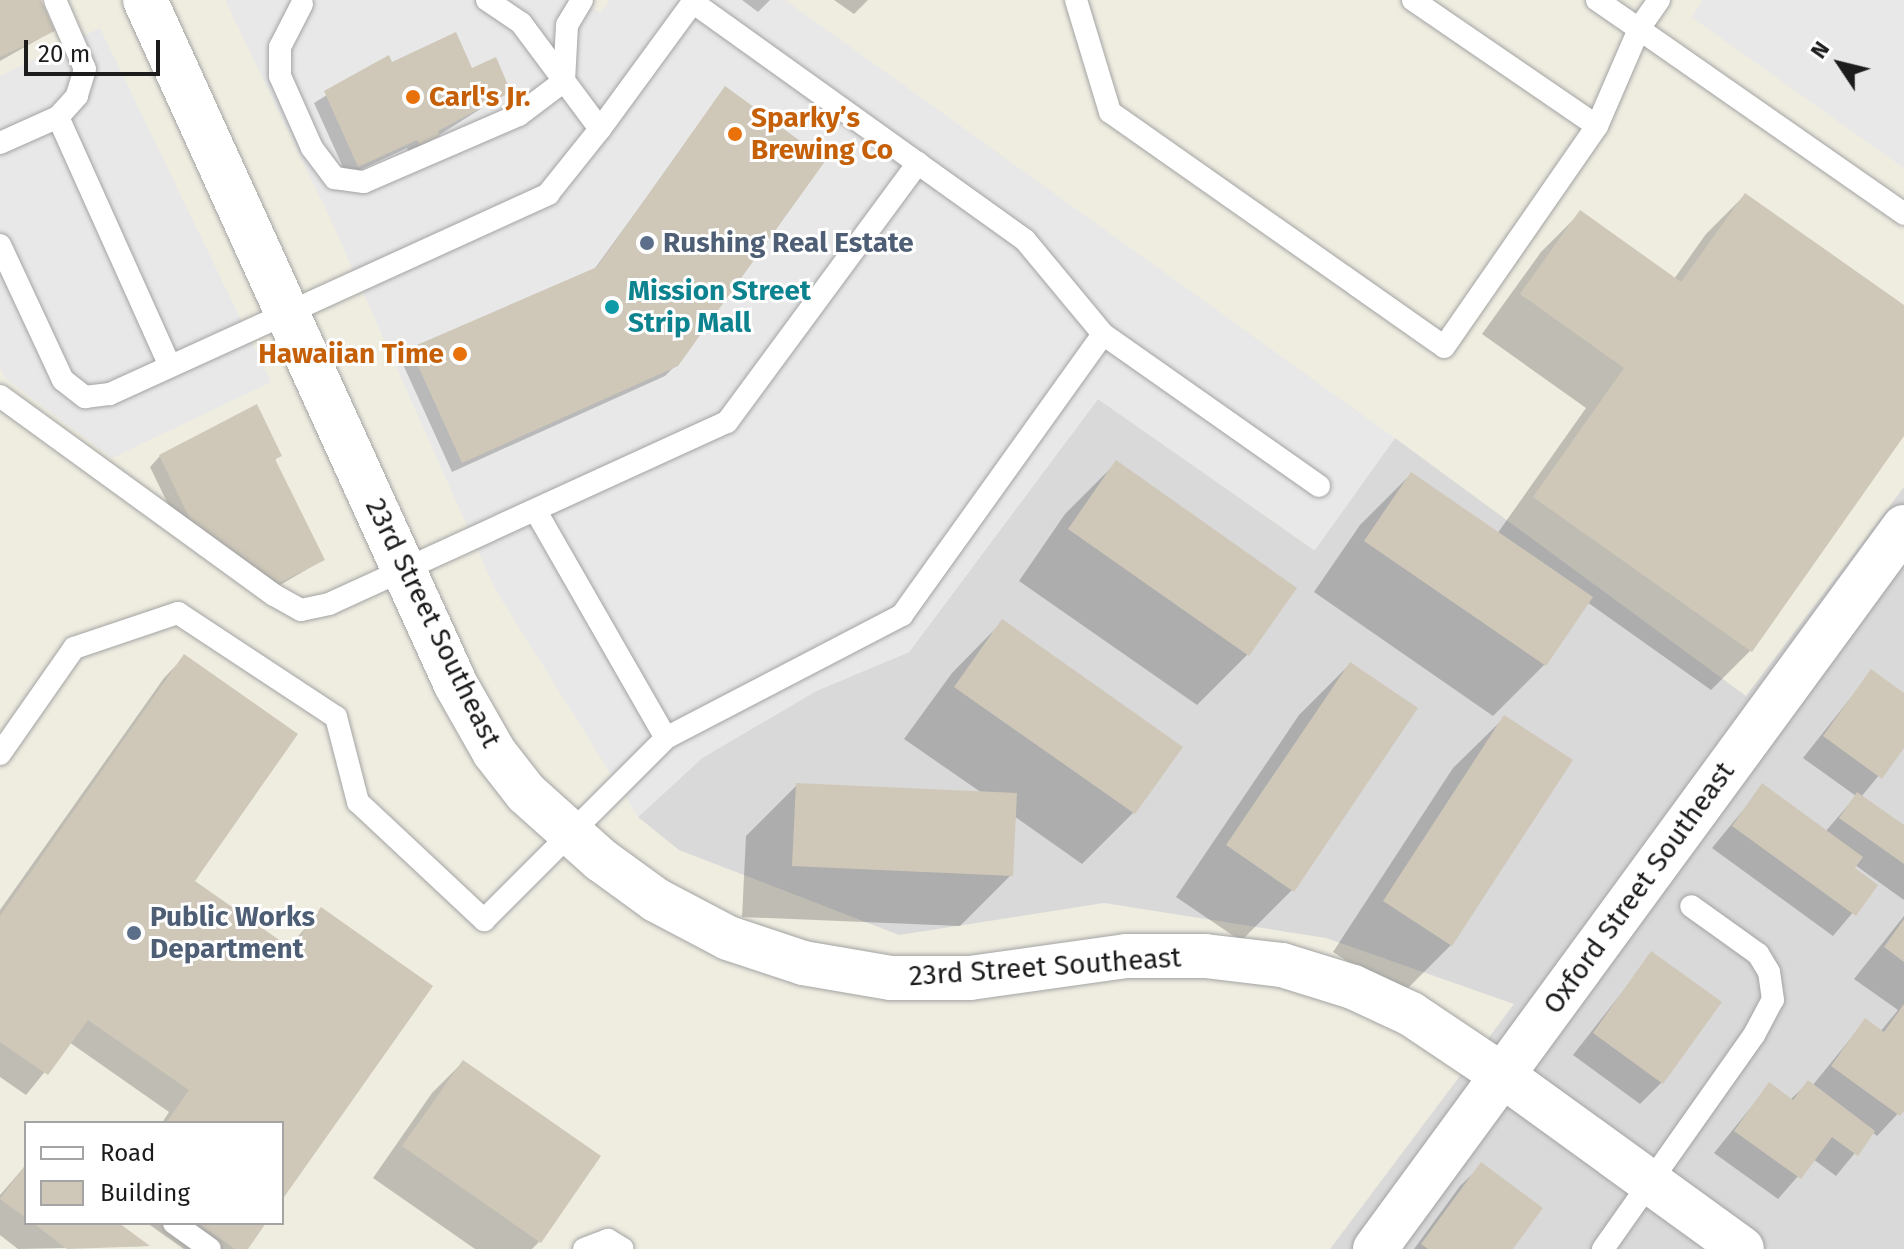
<!DOCTYPE html>
<html>
<head>
<meta charset="utf-8">
<style>
	body { margin:0 }
	#map { position:relative; width:1904px; height:1249px; overflow:hidden; background:#efede0; font-family:"Fira Sans",sans-serif }
	div>[style] { position:absolute }
	.residential>* { inset:0; background:#dad9d9 }
	.parking>* { inset:0; background:#e8e8e8 }
	.shadow>* { inset:0; background:#0003 }
	.building>* { inset:0; background:#cfc8b9 }
	.roads { filter:drop-shadow(0 0 2px #a3a3a3) drop-shadow(0 0 2px #a3a3a3) }
	.lane>* { height:22px; margin:-11px; padding:0 11px; transform-origin:11px; border-radius:11px; background:#fff }
	.street>* { height:44px; margin:-22px; padding:0 22px; transform-origin:22px; border-radius:22px; background:#fff }
	.dots>* { width:22px; height:22px; translate:-50% -50%; box-sizing:border-box; border:4px solid #fff; border-radius:50% }
	span { translate:-50% -50%; white-space:nowrap; text-align:center; line-height:1.15; -webkit-text-stroke:6px #fff; paint-order:stroke }
	.food-label { font-size:28px; color:#c56008; font-weight:700 }
	.left { translate:0 -50%; text-align:left }
	.right { translate:-100% -50%; text-align:right }
	.service-label { font-size:28px; color:#4e5e75; font-weight:700 }
	.culture-label { font-size:28px; color:#0d838f; font-weight:700 }
	.street-label { font-size:28px; color:#1c1c1c }
	.legend { position:absolute; left:24px; top:1121px; width:260px; height:104px; box-sizing:border-box; background:#fff; border:2px solid #a4a4a4; margin:0; padding:10px 14px; list-style:none; font-size:24px; color:#1c1c1c }
	.legend li { display:flex; align-items:center; gap:16px; height:40px }
	.legend b { width:40px; border:2px solid #a4a4a4 }
	.north { position:absolute; left:1800px; top:24px; width:80px; height:80px; -webkit-text-stroke:6px #fff; paint-order:stroke; rotate:305deg; font-size:22px; font-weight:700; line-height:32px; text-align:center; color:#1c1c1c }
	.north::after { content:''; display:block; margin:auto; width:28px; height:36px; background:#1c1c1c; clip-path:polygon(50% 0,100% 100%,50% 72%,0 100%) }
	.scale { position:absolute; left:24px; top:40px; width:136px; height:36px; box-sizing:border-box; border:4px solid #1c1c1c; border-top:0; padding-left:10px; font-size:24px; line-height:28px; white-space:nowrap; color:#1c1c1c; -webkit-text-stroke:6px #fff; paint-order:stroke }
</style>
</head>
<body>
<div id="map">
	<div class="residential">
		<div style="clip-path:polygon(1098px 399px,1314px 550px,1395px 438px,1746px 696px,1904px 487px,1904px 1249px,1330px 1249px,1514px 1004px,1326px 938px,1104px 903px,899px 935px,679px 850px,638px 817px,702px 758px,816px 691px,909px 652px)"></div>
	</div>
	<div class="parking">
		<div style="clip-path:polygon(225px 0,582px 0,600px 13px,610px 0,785px 0,1395px 438px,1315px 550px,1098px 399px,909px 652px,816px 691px,702px 758px,638px 817px,496px 591px,330px 218px)"></div>
		<div style="clip-path:polygon(1703px 0,1904px 0,1904px 168px,1691px 17px)"></div>
		<div style="clip-path:polygon(100px 28px,271px 382px,112px 458px,5px 378px,0 367px,0 76px)"></div>
	</div>
	<div class="shadow">
		<div style="clip-path:polygon(0 0,39px 0,53px 31px,0 61px)"></div>
		<div style="clip-path:polygon(742px 0,770px 0,758px 12px)"></div>
		<div style="clip-path:polygon(834px 0,868px 0,854px 14px)"></div>
		<div style="clip-path:polygon(388px 57px,391px 65px,472px 71px,509px 91px,409px 154px,407px 148px,347px 176px,314px 103px)"></div>
		<div style="clip-path:polygon(726px 88px,676px 365px,665px 376px,452px 472px,401px 360px,412px 350px,593px 271px)"></div>
		<div style="clip-path:polygon(1745px 195px,1904px 307px,1904px 433px,1750px 651px,1711px 690px,1587px 602px,1544px 665px,1493px 716px,1314px 592px,1360px 525px,1411px 474px,1497px 534px,1586px 408px,1482px 334px,1541px 252px,1580px 213px,1674px 279px,1706px 234px)"></div>
		<div style="clip-path:polygon(280px 455px,274px 461px,323px 560px,268px 592px,180px 529px,150px 467px,160px 456px)"></div>
		<div style="clip-path:polygon(1116px 463px,1248px 654px,1197px 705px,1019px 581px,1065px 514px)"></div>
		<div style="clip-path:polygon(1002px 622px,1180px 747px,1133px 813px,1082px 864px,1014px 816px,1011px 875px,960px 926px,742px 917px,746px 836px,797px 785px,982px 793px,904px 739px,952px 673px)"></div>
		<div style="clip-path:polygon(185px 656px,193px 881px,288px 948px,321px 910px,282px 1197px,282px 1123px,162px 1123px,169px 1112px,69px 1042px,26px 1095px,0 1077px,0 910px,164px 678px)"></div>
		<div style="clip-path:polygon(1350px 664px,1292px 890px,1241px 941px,1176px 897px,1299px 715px)"></div>
		<div style="clip-path:polygon(1871px 672px,1904px 695px,1904px 745px,1861px 797px,1904px 827px,1904px 900px,1855px 865px,1852px 869px,1875px 886px,1833px 936px,1712px 848px,1763px 786px,1825px 832px,1856px 796px,1803px 758px)"></div>
		<div style="clip-path:polygon(1504px 718px,1451px 945px,1400px 996px,1333px 952px,1453px 768px)"></div>
		<div style="clip-path:polygon(1904px 916px,1904px 1107px,1877px 1136px,1872px 1132px,1836px 1176px,1813px 1159px,1778px 1199px,1714px 1153px,1769px 1085px,1790px 1100px,1808px 1083px,1812px 1086px,1865px 1021px,1880px 1032px,1898px 1010px,1854px 979px)"></div>
		<div style="clip-path:polygon(1652px 954px,1662px 1082px,1640px 1104px,1573px 1055px)"></div>
		<div style="clip-path:polygon(463px 1062px,539px 1242px,532px 1249px,475px 1249px,373px 1178px,432px 1093px)"></div>
		<div style="clip-path:polygon(26px 1165px,26px 1223px,116px 1223px,147px 1246px,18px 1249px,0 1235px,0 1195px)"></div>
		<div style="clip-path:polygon(1482px 1165px,1510px 1249px,1414px 1249px,1460px 1186px)"></div>
		<div style="clip-path:polygon(147px 1223px,263px 1223px,245px 1249px,184px 1249px)"></div>
	</div>
	<div class="building">
		<div style="clip-path:polygon(0 0,41px 0,55px 31px,0 57px)"></div>
		<div style="clip-path:polygon(456px 32px,472px 68px,496px 57px,511px 92px,438px 131px,440px 136px,420px 145px,417px 140px,358px 167px,324px 91px,389px 55px,392px 62px)"></div>
		<div style="clip-path:polygon(725px 86px,826px 160px,678px 366px,462px 463px,410px 348px,597px 267px)"></div>
		<div style="clip-path:polygon(1745px 193px,1904px 305px,1904px 436px,1752px 652px,1533px 497px,1624px 368px,1520px 294px,1580px 210px,1681px 282px)"></div>
		<div style="clip-path:polygon(257px 404px,282px 456px,275px 459px,325px 560px,279px 583px,190px 519px,159px 455px)"></div>
		<div style="clip-path:polygon(1116px 460px,1297px 588px,1249px 656px,1068px 529px)"></div>
		<div style="clip-path:polygon(1411px 472px,1593px 597px,1546px 666px,1364px 541px)"></div>
		<div style="clip-path:polygon(1002px 619px,1183px 747px,1135px 814px,954px 687px)"></div>
		<div style="clip-path:polygon(184px 654px,298px 734px,195px 881px,292px 949px,321px 907px,433px 986px,282px 1200px,282px 1123px,166px 1123px,189px 1090px,88px 1020px,48px 1075px,0 1042px,0 916px)"></div>
		<div style="clip-path:polygon(1350px 662px,1418px 708px,1294px 892px,1226px 845px)"></div>
		<div style="clip-path:polygon(1871px 669px,1904px 693px,1904px 748px,1882px 779px,1823px 736px)"></div>
		<div style="clip-path:polygon(1504px 715px,1573px 760px,1452px 946px,1383px 901px)"></div>
		<div style="clip-path:polygon(796px 783px,1017px 793px,1013px 876px,792px 866px)"></div>
		<div style="clip-path:polygon(1762px 783px,1863px 857px,1855px 868px,1878px 885px,1856px 916px,1732px 826px)"></div>
		<div style="clip-path:polygon(1857px 792px,1904px 825px,1904px 864px,1839px 818px)"></div>
		<div style="clip-path:polygon(1904px 919px,1904px 962px,1884px 947px)"></div>
		<div style="clip-path:polygon(1651px 951px,1722px 1002px,1663px 1084px,1593px 1033px)"></div>
		<div style="clip-path:polygon(1904px 1004px,1904px 1111px,1900px 1116px,1831px 1066px,1865px 1018px,1884px 1032px)"></div>
		<div style="clip-path:polygon(463px 1060px,601px 1156px,541px 1243px,402px 1146px)"></div>
		<div style="clip-path:polygon(1808px 1080px,1875px 1131px,1858px 1156px,1832px 1137px,1801px 1179px,1734px 1131px,1769px 1082px,1793px 1100px)"></div>
		<div style="clip-path:polygon(1481px 1162px,1543px 1208px,1513px 1249px,1428px 1249px,1421px 1244px)"></div>
		<div style="clip-path:polygon(26px 1164px,26px 1218px,0 1199px)"></div>
		<div style="clip-path:polygon(33px 1223px,119px 1223px,150px 1246px,67px 1249px)"></div>
		<div style="clip-path:polygon(198px 1223px,266px 1223px,248px 1249px,235px 1249px)"></div>
	</div>
	<div class="roads">
		<div class="lane">
			<div style="left:55px;top:0;width:75px;rotate:66.5deg"></div>
			<div style="left:85px;top:69px;width:28px;rotate:107deg"></div>
			<div style="left:77px;top:96px;width:28px;rotate:132deg"></div>
			<div style="left:1076px;top:0;width:117px;rotate:73.1deg"></div>
			<div style="left:1110px;top:112px;width:408px;rotate:35.1deg"></div>
			<div style="left:1444px;top:347px;width:269px;rotate:-55.3deg"></div>
			<div style="left:1597px;top:126px;width:223px;rotate:-145.6deg"></div>
			<div style="left:1597px;top:0;width:51px;rotate:34.6deg"></div>
			<div style="left:1639px;top:29px;width:106px;rotate:113.4deg"></div>
			<div style="left:1659px;top:0;width:35px;rotate:125deg"></div>
			<div style="left:1639px;top:29px;width:323px;rotate:34.9deg"></div>
			<div style="left:302px;top:4px;width:48px;rotate:117.1deg"></div>
			<div style="left:280px;top:47px;width:29px;rotate:90deg"></div>
			<div style="left:280px;top:76px;width:79px;rotate:66deg"></div>
			<div style="left:312px;top:148px;width:38px;rotate:53deg"></div>
			<div style="left:335px;top:178px;width:29px;rotate:8deg"></div>
			<div style="left:364px;top:182px;width:169px;rotate:-23.4deg"></div>
			<div style="left:519px;top:115px;width:56px;rotate:-37.1deg"></div>
			<div style="left:564px;top:81px;width:56px;rotate:-86.9deg"></div>
			<div style="left:567px;top:25px;width:29px;rotate:-59deg"></div>
			<div style="left:0;top:143px;width:64px;rotate:-24.1deg"></div>
			<div style="left:58px;top:117px;width:273px;rotate:65.8deg"></div>
			<div style="left:0;top:245px;width:149px;rotate:65deg"></div>
			<div style="left:63px;top:380px;width:28px;rotate:38deg"></div>
			<div style="left:85px;top:397px;width:25px;rotate:-7deg"></div>
			<div style="left:110px;top:394px;width:482px;rotate:-24.5deg"></div>
			<div style="left:548px;top:194px;width:83px;rotate:-51.3deg"></div>
			<div style="left:600px;top:129px;width:132px;rotate:-126.7deg"></div>
			<div style="left:521px;top:23px;width:41px;rotate:-145.9deg"></div>
			<div style="left:1103px;top:334px;width:264px;rotate:35.1deg"></div>
			<div style="left:0;top:396px;width:339px;rotate:36deg"></div>
			<div style="left:274px;top:595px;width:31px;rotate:29deg"></div>
			<div style="left:301px;top:610px;width:29px;rotate:-12deg"></div>
			<div style="left:329px;top:604px;width:438px;rotate:-24.6deg"></div>
			<div style="left:727px;top:422px;width:322px;rotate:-53.6deg"></div>
			<div style="left:537px;top:513px;width:259px;rotate:60.2deg"></div>
			<div style="left:0;top:754px;width:129px;rotate:-55.1deg"></div>
			<div style="left:74px;top:648px;width:110px;rotate:-18.6deg"></div>
			<div style="left:178px;top:613px;width:189px;rotate:33.4deg"></div>
			<div style="left:336px;top:717px;width:88px;rotate:75.5deg"></div>
			<div style="left:358px;top:802px;width:173px;rotate:43.1deg"></div>
			<div style="left:484px;top:920px;width:257px;rotate:-45deg"></div>
			<div style="left:666px;top:738px;width:266px;rotate:-27.5deg"></div>
			<div style="left:902px;top:615px;width:345px;rotate:-54.4deg"></div>
			<div style="left:1103px;top:334px;width:122px;rotate:-129.7deg"></div>
			<div style="left:1025px;top:240px;width:408px;rotate:-144.4deg"></div>
			<div style="left:693px;top:2px;width:157px;rotate:126.2deg"></div>
			<div style="left:174px;top:1223px;width:44px;rotate:35.8deg"></div>
			<div style="left:584px;top:1249px;width:26px;rotate:-21deg"></div>
			<div style="left:608px;top:1240px;width:17px;rotate:31deg"></div>
			<div style="left:1603px;top:1249px;width:262px;rotate:-54.8deg"></div>
			<div style="left:1754px;top:1035px;width:40px;rotate:-62deg"></div>
			<div style="left:1773px;top:1000px;width:28px;rotate:-98deg"></div>
			<div style="left:1769px;top:972px;width:21px;rotate:-121deg"></div>
			<div style="left:1758px;top:954px;width:82px;rotate:-144.4deg"></div>
		</div>
		<div class="street">
			<div style="left:145px;top:0;width:752px;rotate:65.58deg"></div>
			<div style="left:456px;top:685px;width:77px;rotate:60.4deg"></div>
			<div style="left:494px;top:752px;width:52px;rotate:52deg"></div>
			<div style="left:526px;top:793px;width:101px;rotate:41.8deg"></div>
			<div style="left:601px;top:860px;width:68px;rotate:36deg"></div>
			<div style="left:656px;top:900px;width:81px;rotate:27.8deg"></div>
			<div style="left:728px;top:938px;width:79px;rotate:18.4deg"></div>
			<div style="left:803px;top:963px;width:89px;rotate:9.7deg"></div>
			<div style="left:891px;top:978px;width:79px"></div>
			<div style="left:970px;top:978px;width:158px;rotate:-8deg"></div>
			<div style="left:1126px;top:956px;width:79px"></div>
			<div style="left:1205px;top:956px;width:78px;rotate:6.7deg"></div>
			<div style="left:1282px;top:965px;width:74px;rotate:17.2deg"></div>
			<div style="left:1353px;top:987px;width:64px;rotate:25deg"></div>
			<div style="left:1411px;top:1014px;width:110px;rotate:33.8deg"></div>
			<div style="left:1502px;top:1075px;width:296px;rotate:35.9deg"></div>
			<div style="left:1375px;top:1249px;width:895px;rotate:-53.77deg"></div>
		</div>
	</div>
	<div class="dots">
		<div style="left:413px;top:97px;background:#e8710a"></div>
		<div style="left:735px;top:134px;background:#e8710a"></div>
		<div style="left:647px;top:243px;background:#5c6f8a"></div>
		<div style="left:612px;top:307px;background:#0f9aa8"></div>
		<div style="left:460px;top:354px;background:#e8710a"></div>
		<div style="left:134px;top:933px;background:#5c6f8a"></div>
	</div>
	<div class="food-label">
		<span class="left" style="left:429px;top:97px">Carl's Jr.</span>
		<span class="left" style="left:751px;top:134px">Sparky’s<br>Brewing Co</span>
		<span class="right" style="left:444px;top:354px">Hawaiian Time</span>
	</div>
	<div class="service-label">
		<span class="left" style="left:663px;top:243px">Rushing Real Estate</span>
		<span class="left" style="left:150px;top:933px">Public Works<br>Department</span>
	</div>
	<div class="culture-label">
		<span class="left" style="left:628px;top:307px">Mission Street<br>Strip Mall</span>
	</div>
	<div class="street-label">
		<span style="left:433px;top:623px;rotate:64deg">23rd Street Southeast</span>
		<span style="left:1639px;top:888px;rotate:-54deg">Oxford Street Southeast</span>
		<span style="left:1045px;top:967px;rotate:-4deg">23rd Street Southeast</span>
	</div>
	<ul class="legend">
	<li><b style="height:10px;background:#fff"></b>Road</li>
	<li><b style="height:22px;background:#cfc8b9"></b>Building</li>
	</ul>
	<div class="north">N</div>
	<div class="scale">20 m</div>
</div>
</body>
</html>
